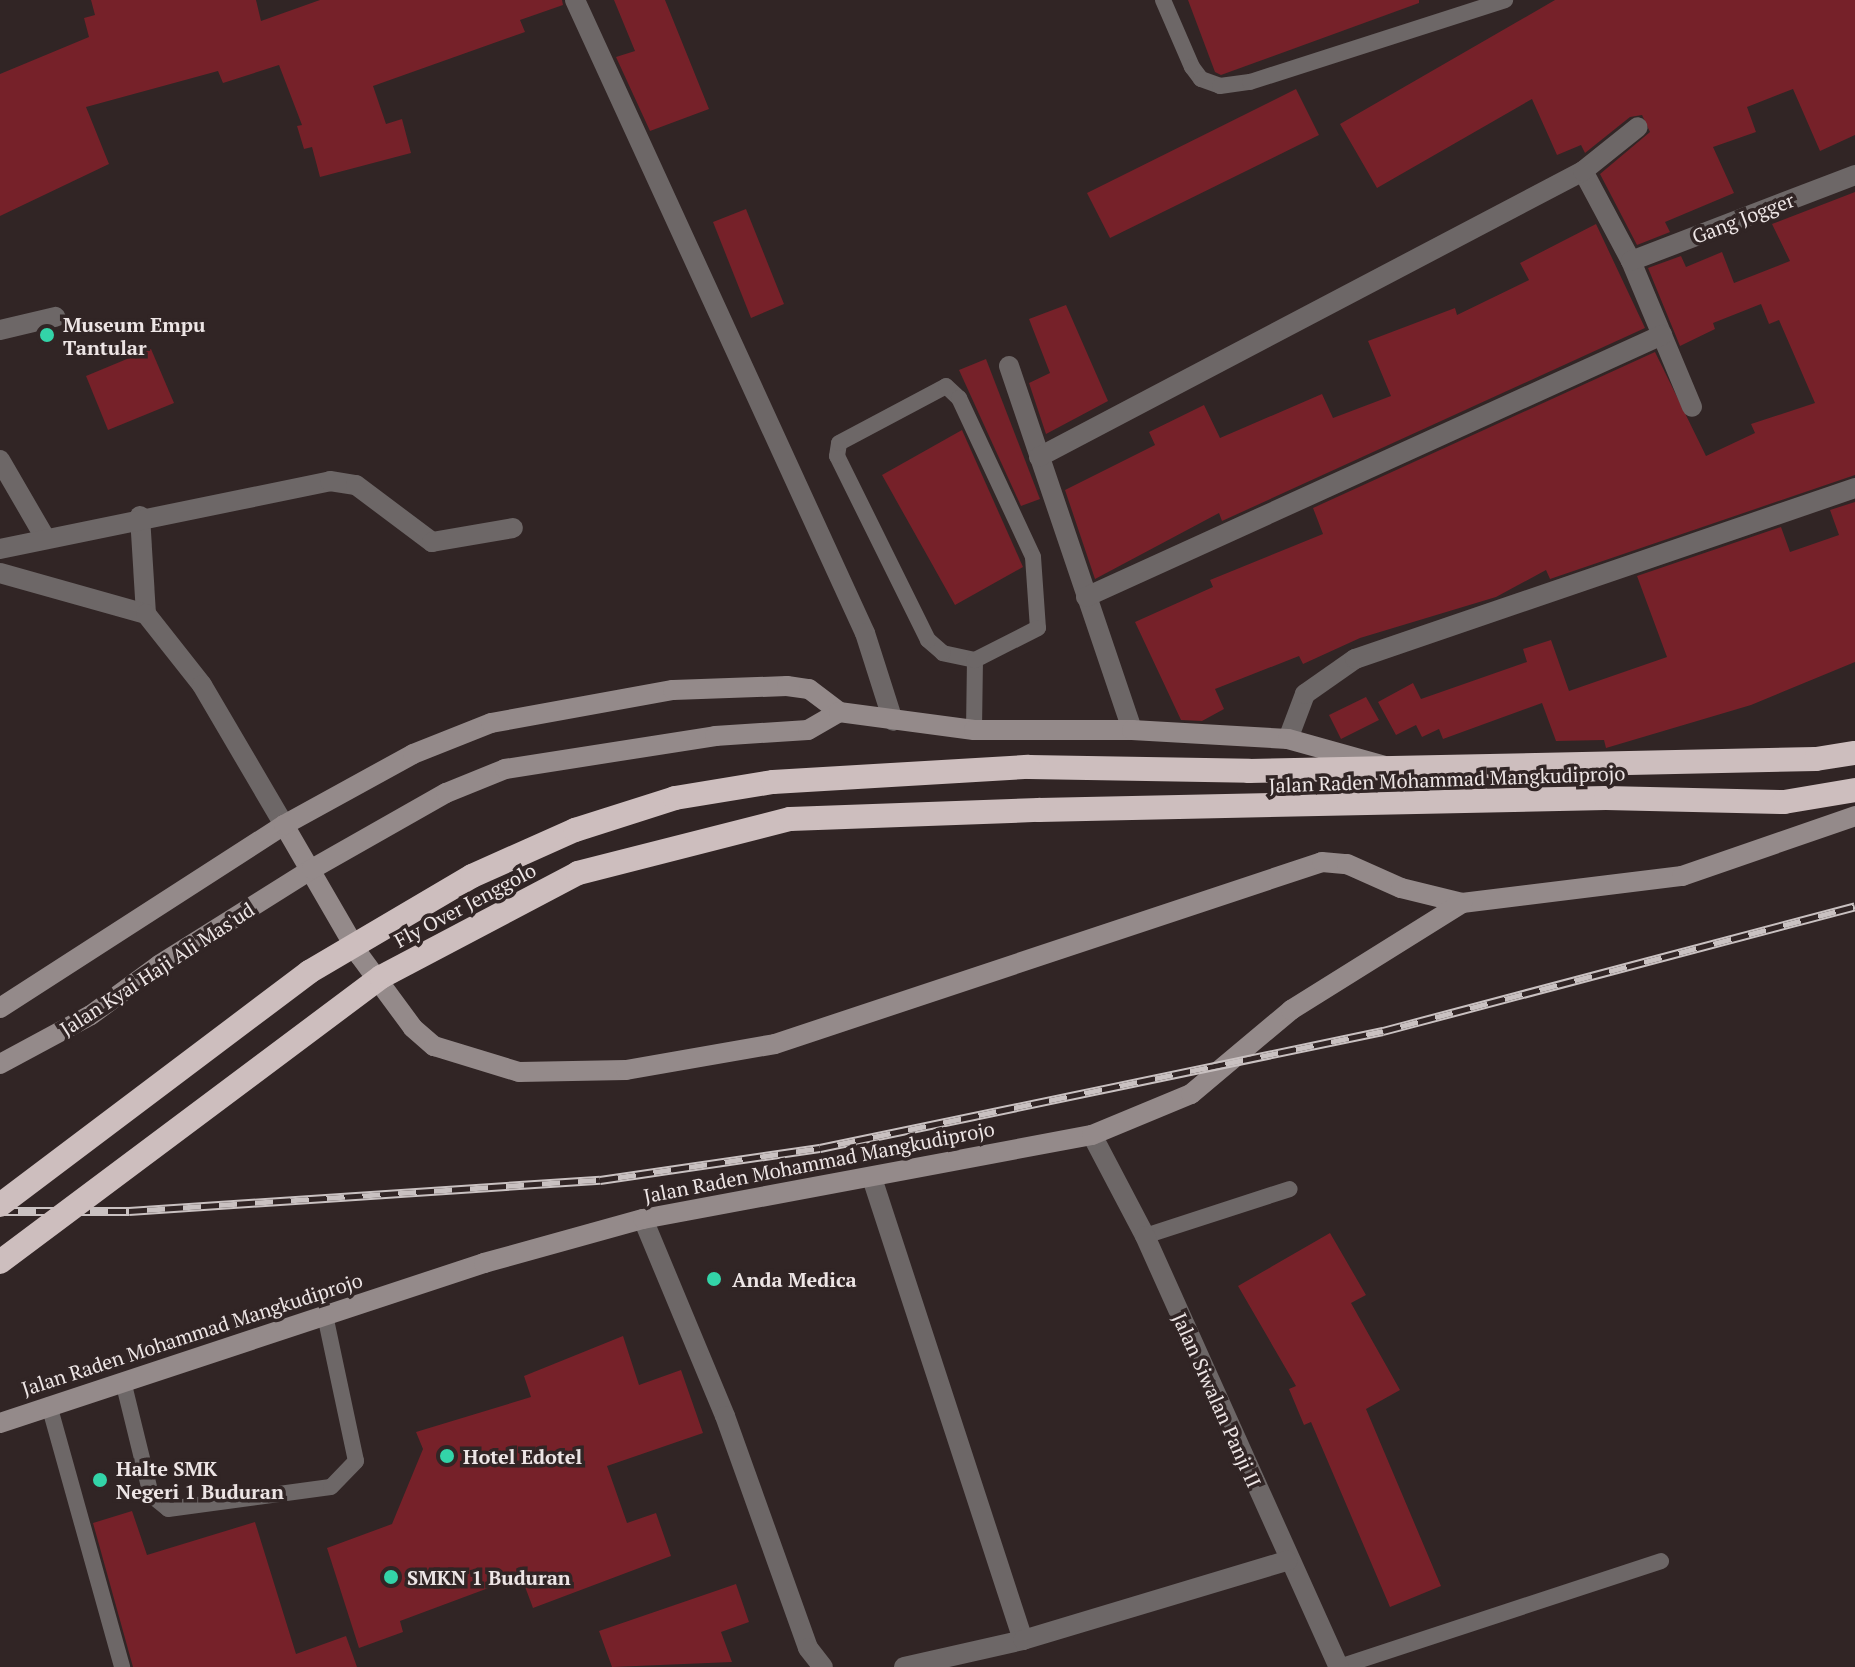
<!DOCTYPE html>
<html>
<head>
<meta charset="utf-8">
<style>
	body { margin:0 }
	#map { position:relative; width:1855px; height:1667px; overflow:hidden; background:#312525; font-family:"PT Serif",serif }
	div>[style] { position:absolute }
	.building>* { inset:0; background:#762129 }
	.lane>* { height:16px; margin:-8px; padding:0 8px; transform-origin:8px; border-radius:8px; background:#6d6767 }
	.street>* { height:20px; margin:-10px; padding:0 10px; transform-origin:10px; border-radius:10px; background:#6d6767 }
	.secondary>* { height:20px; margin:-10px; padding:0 10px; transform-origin:10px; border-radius:10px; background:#948a8a }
	.highway>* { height:24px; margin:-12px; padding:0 12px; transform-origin:12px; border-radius:12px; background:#cdbebe }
	.rail>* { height:9px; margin-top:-4.5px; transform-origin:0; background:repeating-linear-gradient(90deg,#312525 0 18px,#c9c1c1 0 36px); box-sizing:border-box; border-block:2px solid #c9c1c1 }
	.highway-bridge>* { height:24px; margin:-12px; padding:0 12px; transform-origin:12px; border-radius:12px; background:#cdbebe }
	.dots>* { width:22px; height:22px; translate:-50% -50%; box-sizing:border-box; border:4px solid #312525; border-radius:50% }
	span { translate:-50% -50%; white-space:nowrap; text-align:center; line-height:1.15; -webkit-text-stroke:7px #312525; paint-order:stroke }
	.street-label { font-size:20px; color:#ede5e5 }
	.poi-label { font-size:20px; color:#ede5e5; font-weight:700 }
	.left { translate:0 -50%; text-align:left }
</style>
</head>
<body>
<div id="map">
	<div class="building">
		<div style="clip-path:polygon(91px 0,256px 0,261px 21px,320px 0,562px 0,563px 5px,520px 20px,525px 32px,373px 86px,386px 124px,402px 119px,411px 153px,320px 177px,312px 147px,304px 149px,297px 126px,302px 125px,279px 65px,223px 83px,218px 71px,86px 107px,109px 164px,0 216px,0 74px,89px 37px,84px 18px,95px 15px)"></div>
		<div style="clip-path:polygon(614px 0,665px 0,709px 109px,650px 131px,616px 57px,635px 51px)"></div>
		<div style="clip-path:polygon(1188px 0,1419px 0,1419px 3px,1221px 75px,1215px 72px)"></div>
		<div style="clip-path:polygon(1555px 0,1855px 0,1855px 135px,1820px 151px,1793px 89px,1747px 107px,1756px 132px,1713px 147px,1734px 193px,1665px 222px,1670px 232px,1637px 245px,1600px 174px,1650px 132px,1642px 115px,1630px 117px,1585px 153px,1581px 145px,1557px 155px,1532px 99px,1377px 188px,1340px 124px)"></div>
		<div style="clip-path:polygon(1296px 89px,1319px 135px,1110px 238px,1087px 193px)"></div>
		<div style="clip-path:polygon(1855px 192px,1855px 475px,1550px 579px,1546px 570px,1496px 597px,1360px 638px,1303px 664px,1299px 656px,1215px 689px,1224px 709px,1202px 721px,1181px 720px,1135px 622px,1213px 587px,1210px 580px,1323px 534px,1313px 508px,1655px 352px,1706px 456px,1755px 433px,1751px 424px,1815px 403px,1779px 320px,1769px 324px,1761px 304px,1713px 323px,1715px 329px,1680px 346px,1648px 268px,1681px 256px,1686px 267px,1722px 252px,1734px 283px,1790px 261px,1772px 224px)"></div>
		<div style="clip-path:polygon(746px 209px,784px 304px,751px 318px,713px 222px)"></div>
		<div style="clip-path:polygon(1596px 224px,1645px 328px,1222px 521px,1219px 513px,1095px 579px,1065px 490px,1155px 445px,1149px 432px,1204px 405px,1220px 438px,1322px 394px,1333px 418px,1391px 396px,1368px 341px,1455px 308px,1457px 315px,1529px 280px,1520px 263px)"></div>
		<div style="clip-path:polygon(1066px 305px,1108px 401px,1046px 434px,1029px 383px,1050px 373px,1029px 319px)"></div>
		<div style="clip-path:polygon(151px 349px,174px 403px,108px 430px,86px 376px)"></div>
		<div style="clip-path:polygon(986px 359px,1040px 499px,1021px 506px,959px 370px)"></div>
		<div style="clip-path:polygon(962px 430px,1023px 567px,955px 605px,882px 475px)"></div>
		<div style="clip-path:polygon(1855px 502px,1855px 662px,1751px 705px,1606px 748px,1604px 740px,1556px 741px,1542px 703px,1443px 739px,1439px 729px,1422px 737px,1416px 725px,1396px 735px,1378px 702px,1413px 683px,1421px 699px,1527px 662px,1523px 649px,1551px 640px,1569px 691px,1667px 657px,1637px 576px,1781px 527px,1790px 552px,1839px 535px,1830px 510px)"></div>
		<div style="clip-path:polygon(1366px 697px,1379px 720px,1341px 739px,1329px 715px)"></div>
		<div style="clip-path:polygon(1330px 1233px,1366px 1295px,1351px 1303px,1400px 1390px,1366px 1409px,1441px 1586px,1390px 1607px,1311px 1422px,1304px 1425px,1289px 1389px,1296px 1386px,1238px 1286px)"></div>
		<div style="clip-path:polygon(623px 1336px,639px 1385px,681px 1370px,703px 1433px,607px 1466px,627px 1523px,656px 1513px,671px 1556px,533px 1608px,521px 1576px,400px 1621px,403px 1632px,359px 1648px,327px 1548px,392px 1524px,423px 1449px,416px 1432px,531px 1397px,524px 1376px)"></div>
		<div style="clip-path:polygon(132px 1511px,147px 1555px,255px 1522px,296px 1654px,346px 1636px,357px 1667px,133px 1667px,93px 1523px)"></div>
		<div style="clip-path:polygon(736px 1584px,749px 1622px,721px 1632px,732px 1662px,612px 1667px,599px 1631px)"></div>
	</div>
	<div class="lane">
		<div style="left:1163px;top:0;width:73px;rotate:66.6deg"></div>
		<div style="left:1192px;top:67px;width:15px;rotate:53deg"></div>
		<div style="left:1201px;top:79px;width:20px;rotate:20deg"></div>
		<div style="left:1220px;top:86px;width:30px;rotate:-8deg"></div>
		<div style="left:1250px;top:82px;width:268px;rotate:-17.8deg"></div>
		<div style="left:974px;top:730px;width:70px;rotate:-89.2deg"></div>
		<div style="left:975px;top:660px;width:33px;rotate:-168deg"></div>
		<div style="left:943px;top:653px;width:20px;rotate:-139deg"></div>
		<div style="left:928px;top:640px;width:205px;rotate:-116.3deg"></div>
		<div style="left:837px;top:456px;width:13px;rotate:-81deg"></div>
		<div style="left:839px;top:443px;width:121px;rotate:-28deg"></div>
		<div style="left:946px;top:386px;width:18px;rotate:43deg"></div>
		<div style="left:959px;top:398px;width:175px;rotate:65deg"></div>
		<div style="left:1033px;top:557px;width:71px;rotate:86deg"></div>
		<div style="left:1038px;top:628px;width:71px;rotate:153.1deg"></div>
		<div style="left:1145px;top:1236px;width:152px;rotate:-18deg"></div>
		<div style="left:123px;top:1381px;width:117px;rotate:76.2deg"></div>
		<div style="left:151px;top:1495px;width:22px;rotate:39deg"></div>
		<div style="left:168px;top:1509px;width:164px;rotate:-7.7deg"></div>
		<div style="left:331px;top:1487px;width:36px;rotate:-46deg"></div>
		<div style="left:356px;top:1461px;width:149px;rotate:-102deg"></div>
		<div style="left:49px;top:1405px;width:272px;rotate:74.4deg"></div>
		<div style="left:1339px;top:1667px;width:339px;rotate:-18.2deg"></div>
	</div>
	<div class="street">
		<div style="left:575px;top:0;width:696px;rotate:65.39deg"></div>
		<div style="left:865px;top:633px;width:92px;rotate:72.3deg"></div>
		<div style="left:1583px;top:171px;width:102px;rotate:61.9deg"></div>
		<div style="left:1631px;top:261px;width:158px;rotate:67.3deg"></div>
		<div style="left:1631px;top:261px;width:240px;rotate:-21deg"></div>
		<div style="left:0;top:330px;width:57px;rotate:-13.3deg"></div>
		<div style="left:1009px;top:366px;width:384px;rotate:71.3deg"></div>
		<div style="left:1039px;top:457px;width:615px;rotate:-27.73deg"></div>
		<div style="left:1583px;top:171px;width:70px;rotate:-38.7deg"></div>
		<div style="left:0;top:460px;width:88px;rotate:59.9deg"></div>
		<div style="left:140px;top:516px;width:98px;rotate:86.5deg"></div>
		<div style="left:0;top:549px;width:337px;rotate:-11.6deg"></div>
		<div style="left:330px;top:481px;width:26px;rotate:9deg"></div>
		<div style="left:356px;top:485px;width:95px;rotate:36.9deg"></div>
		<div style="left:432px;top:542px;width:82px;rotate:-9.8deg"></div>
		<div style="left:0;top:573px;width:152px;rotate:15.7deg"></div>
		<div style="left:146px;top:614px;width:90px;rotate:51.7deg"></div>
		<div style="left:202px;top:685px;width:162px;rotate:59.6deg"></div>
		<div style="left:1086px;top:597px;width:633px;rotate:-24.46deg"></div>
		<div style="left:1288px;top:739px;width:48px;rotate:-69.3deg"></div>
		<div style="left:1305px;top:694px;width:61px;rotate:-35deg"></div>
		<div style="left:1355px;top:659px;width:528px;rotate:-18.88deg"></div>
		<div style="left:1092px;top:1135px;width:114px;rotate:62.3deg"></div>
		<div style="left:1145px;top:1236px;width:473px;rotate:65.8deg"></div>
		<div style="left:872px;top:1178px;width:486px;rotate:71.9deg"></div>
		<div style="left:1023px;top:1640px;width:122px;rotate:167.2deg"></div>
		<div style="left:643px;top:1219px;width:213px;rotate:67.4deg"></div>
		<div style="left:725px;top:1416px;width:246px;rotate:70.3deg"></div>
		<div style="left:808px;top:1648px;width:24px;rotate:52deg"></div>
		<div style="left:1023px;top:1640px;width:276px;rotate:-16.7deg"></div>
	</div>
	<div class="secondary">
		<div style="left:284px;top:825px;width:151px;rotate:59.9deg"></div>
		<div style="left:360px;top:956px;width:89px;rotate:53.6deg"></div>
		<div style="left:413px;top:1028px;width:28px;rotate:41deg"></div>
		<div style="left:434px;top:1046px;width:89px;rotate:17deg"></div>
		<div style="left:519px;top:1072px;width:107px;rotate:-1.1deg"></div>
		<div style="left:626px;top:1070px;width:151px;rotate:-9.9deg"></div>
		<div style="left:775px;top:1044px;width:576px;rotate:-18.4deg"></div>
		<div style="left:1322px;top:862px;width:25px;rotate:5deg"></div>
		<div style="left:1347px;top:864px;width:59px;rotate:24deg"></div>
		<div style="left:1401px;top:888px;width:63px;rotate:13.8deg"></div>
		<div style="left:1462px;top:903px;width:222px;rotate:-7deg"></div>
		<div style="left:1682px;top:876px;width:183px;rotate:-19.1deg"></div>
		<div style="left:0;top:1008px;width:338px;rotate:-32.8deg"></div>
		<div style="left:284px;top:825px;width:147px;rotate:-28.8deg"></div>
		<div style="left:413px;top:754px;width:84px;rotate:-21.7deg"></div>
		<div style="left:491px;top:723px;width:185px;rotate:-10.3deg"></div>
		<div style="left:673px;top:690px;width:114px;rotate:-2deg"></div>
		<div style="left:787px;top:686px;width:22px;rotate:8deg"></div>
		<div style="left:809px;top:689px;width:38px;rotate:37deg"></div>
		<div style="left:0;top:1064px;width:103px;rotate:-28.3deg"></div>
		<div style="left:91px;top:1015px;width:84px;rotate:-36.3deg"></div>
		<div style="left:159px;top:965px;width:181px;rotate:-32.1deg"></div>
		<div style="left:312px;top:869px;width:154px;rotate:-29.6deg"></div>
		<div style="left:446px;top:793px;width:64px;rotate:-22.1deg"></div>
		<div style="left:505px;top:769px;width:213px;rotate:-8.9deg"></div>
		<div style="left:715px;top:736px;width:93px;rotate:-3.7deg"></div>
		<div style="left:808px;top:730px;width:36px;rotate:-30deg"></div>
		<div style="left:839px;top:712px;width:136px;rotate:7.6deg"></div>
		<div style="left:974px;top:730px;width:158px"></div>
		<div style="left:1132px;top:730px;width:156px;rotate:3.3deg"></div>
		<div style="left:1288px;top:739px;width:104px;rotate:15.6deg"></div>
		<div style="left:0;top:1423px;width:510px;rotate:-18.29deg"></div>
		<div style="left:484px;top:1263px;width:165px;rotate:-15.5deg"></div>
		<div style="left:643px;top:1219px;width:457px;rotate:-10.6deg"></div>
		<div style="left:1092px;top:1135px;width:107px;rotate:-22.5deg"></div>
		<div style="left:1191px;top:1094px;width:131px;rotate:-40deg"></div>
		<div style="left:1291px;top:1010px;width:202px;rotate:-32deg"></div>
	</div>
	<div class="highway">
		<div style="left:1029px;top:767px;width:220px;rotate:1deg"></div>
		<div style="left:1249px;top:771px;width:567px;rotate:-1.21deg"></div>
		<div style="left:1816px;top:759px;width:39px;rotate:-9deg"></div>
		<div style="left:1039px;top:810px;width:567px;rotate:-1.21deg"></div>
		<div style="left:1606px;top:798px;width:178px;rotate:1.3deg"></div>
		<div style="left:1784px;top:802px;width:72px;rotate:-9.6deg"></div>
	</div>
	<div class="rail">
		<div style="left:0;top:1211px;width:129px"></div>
		<div style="left:129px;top:1211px;width:472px;rotate:-3.8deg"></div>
		<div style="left:600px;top:1180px;width:222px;rotate:-8.3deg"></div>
		<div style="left:820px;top:1148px;width:575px;rotate:-11.74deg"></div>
		<div style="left:1383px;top:1031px;width:488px;rotate:-14.8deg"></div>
	</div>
	<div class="highway-bridge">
		<div style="left:0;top:1205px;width:387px;rotate:-37deg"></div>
		<div style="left:309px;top:972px;width:189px;rotate:-30.5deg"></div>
		<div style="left:472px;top:876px;width:113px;rotate:-24.1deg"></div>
		<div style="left:575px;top:830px;width:105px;rotate:-17.7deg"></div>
		<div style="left:675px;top:798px;width:99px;rotate:-9.3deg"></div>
		<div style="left:773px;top:782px;width:256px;rotate:-3.4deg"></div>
		<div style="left:0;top:1262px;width:476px;rotate:-36.8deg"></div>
		<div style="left:381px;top:977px;width:223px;rotate:-27.8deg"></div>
		<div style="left:578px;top:873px;width:219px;rotate:-14.3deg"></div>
		<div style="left:790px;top:819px;width:249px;rotate:-2.1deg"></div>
	</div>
	<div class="dots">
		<div style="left:47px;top:335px;background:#33d4a8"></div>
		<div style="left:714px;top:1279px;background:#33d4a8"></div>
		<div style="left:447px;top:1456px;background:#33d4a8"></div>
		<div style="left:100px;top:1480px;background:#33d4a8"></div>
		<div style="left:391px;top:1577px;background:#33d4a8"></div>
	</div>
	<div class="street-label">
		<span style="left:1743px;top:218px;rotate:-21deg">Gang Jogger</span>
		<span style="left:1447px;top:779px;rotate:-2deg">Jalan Raden Mohammad Mangkudiprojo</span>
		<span style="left:465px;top:905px;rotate:-28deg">Fly Over Jenggolo</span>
		<span style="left:157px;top:969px;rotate:-33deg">Jalan Kyai Haji Ali Mas'ud</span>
		<span style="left:819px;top:1162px;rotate:-11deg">Jalan Raden Mohammad Mangkudiprojo</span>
		<span style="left:192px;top:1334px;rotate:-18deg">Jalan Raden Mohammad Mangkudiprojo</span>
		<span style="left:1217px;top:1400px;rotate:66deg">Jalan Siwalan Panji II</span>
	</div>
	<div class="poi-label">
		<span class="left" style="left:63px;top:336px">Museum Empu<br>Tantular</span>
		<span class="left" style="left:732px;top:1279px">Anda Medica</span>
		<span class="left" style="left:463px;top:1456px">Hotel Edotel</span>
		<span class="left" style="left:116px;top:1480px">Halte SMK<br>Negeri 1 Buduran</span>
		<span class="left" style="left:407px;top:1577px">SMKN 1 Buduran</span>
	</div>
</div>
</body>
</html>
